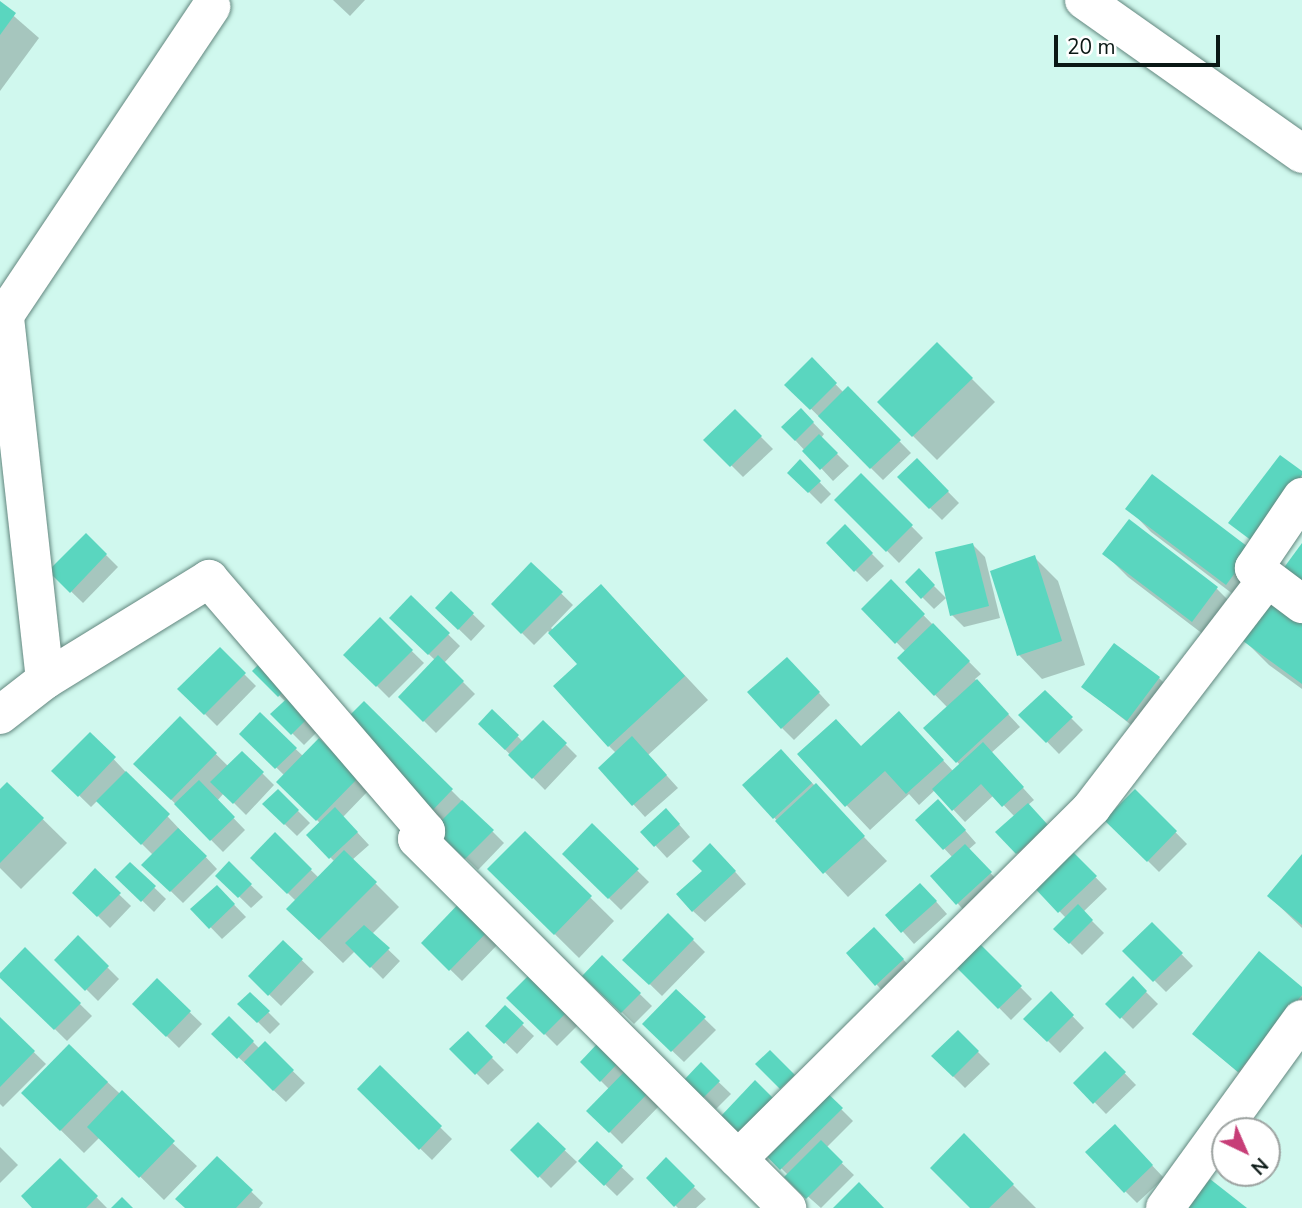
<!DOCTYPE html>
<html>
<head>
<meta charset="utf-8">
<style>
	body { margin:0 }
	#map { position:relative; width:1302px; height:1208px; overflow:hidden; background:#d0f8ee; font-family:"Nunito Sans",sans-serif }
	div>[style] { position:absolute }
	.shadow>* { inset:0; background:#0003 }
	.building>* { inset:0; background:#5ad6bf }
	.roads { filter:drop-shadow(0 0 2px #63877f) drop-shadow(0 0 2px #63877f) }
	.street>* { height:38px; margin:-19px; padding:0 19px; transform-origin:19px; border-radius:19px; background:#fff }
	span { translate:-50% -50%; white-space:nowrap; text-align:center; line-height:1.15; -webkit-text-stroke:5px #fff; paint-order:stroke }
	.north { position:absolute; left:1211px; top:1117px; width:70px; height:70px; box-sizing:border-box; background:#fff; border:2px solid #9da3a1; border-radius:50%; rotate:136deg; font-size:19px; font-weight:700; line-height:28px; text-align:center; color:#0a1815 }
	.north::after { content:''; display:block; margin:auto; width:24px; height:32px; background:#c73e77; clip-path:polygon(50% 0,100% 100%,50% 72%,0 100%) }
	.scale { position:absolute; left:1054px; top:35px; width:166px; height:32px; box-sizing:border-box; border:4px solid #0a1815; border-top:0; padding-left:9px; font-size:21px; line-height:24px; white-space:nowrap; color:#0a1815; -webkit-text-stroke:5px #fff; paint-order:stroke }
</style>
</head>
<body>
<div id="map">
	<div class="shadow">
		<div style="clip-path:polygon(333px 0,365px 0,350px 16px)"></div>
		<div style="clip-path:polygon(0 4px,39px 38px,0 91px)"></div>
		<div style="clip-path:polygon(937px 344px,995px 402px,937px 460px,879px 402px)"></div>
		<div style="clip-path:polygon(812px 360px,844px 393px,848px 389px,911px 453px,883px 480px,787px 385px)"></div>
		<div style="clip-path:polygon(801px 410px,824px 434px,821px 438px,849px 466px,833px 481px,783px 427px)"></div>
		<div style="clip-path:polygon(735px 411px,773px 449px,743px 477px,706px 440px)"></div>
		<div style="clip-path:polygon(917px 460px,959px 503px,942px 520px,899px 477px)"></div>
		<div style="clip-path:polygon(800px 462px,831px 494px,821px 504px,790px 473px)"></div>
		<div style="clip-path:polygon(861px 475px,923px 538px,899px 563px,837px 500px)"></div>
		<div style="clip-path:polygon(1128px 508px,1275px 575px,1250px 607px,1151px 532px)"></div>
		<div style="clip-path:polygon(1129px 522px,1217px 589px,1240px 612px,1216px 644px,1128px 577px,1105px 554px)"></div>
		<div style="clip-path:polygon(845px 527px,884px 566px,867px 582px,828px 543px)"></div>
		<div style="clip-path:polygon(86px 535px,118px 567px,83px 603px,50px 571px)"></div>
		<div style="clip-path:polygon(973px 545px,985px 557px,1000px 618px,964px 627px,952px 615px)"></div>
		<div style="clip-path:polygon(1034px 557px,1058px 581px,1085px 665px,1042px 679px,1019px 655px)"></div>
		<div style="clip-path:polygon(531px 564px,573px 605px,551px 628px,553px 630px,601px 586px,708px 700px,648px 755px,678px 788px,645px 817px,600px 768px,616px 753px,609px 746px,580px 664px,548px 631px,534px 645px,493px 604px)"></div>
		<div style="clip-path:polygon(919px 571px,946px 598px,934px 609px,907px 582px)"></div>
		<div style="clip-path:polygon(891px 582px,981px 674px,975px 679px,1020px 727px,991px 753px,1034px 800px,1028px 805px,1039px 817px,1029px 865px,1017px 853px,1015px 817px,994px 795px,965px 822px,935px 790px,919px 805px,909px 794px,870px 830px,799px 755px,862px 747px,910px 725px,953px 771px,960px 765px,926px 728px,948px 708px,900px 659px,906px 652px,864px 609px)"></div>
		<div style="clip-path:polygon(451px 593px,485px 626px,471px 641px,437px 608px)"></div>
		<div style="clip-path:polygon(411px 598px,460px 646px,444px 663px,475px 694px,436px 733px,400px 697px,436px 661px,391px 618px)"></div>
		<div style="clip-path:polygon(380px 620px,424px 663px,389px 698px,346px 655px)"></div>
		<div style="clip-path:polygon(1302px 626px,1302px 689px,1269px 665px,1245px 641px)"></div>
		<div style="clip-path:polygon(220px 650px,256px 686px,217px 726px,180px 689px)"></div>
		<div style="clip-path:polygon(254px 671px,324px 725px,304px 745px,273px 714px,286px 702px)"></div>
		<div style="clip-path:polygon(799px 671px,830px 705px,794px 740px,782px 728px)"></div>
		<div style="clip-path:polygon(1159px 678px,1171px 690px,1140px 732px,1083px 687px)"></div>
		<div style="clip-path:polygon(1045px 692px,1083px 730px,1059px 754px,1021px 715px)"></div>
		<div style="clip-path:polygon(364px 703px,504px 843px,478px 870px,436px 829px,366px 749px)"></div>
		<div style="clip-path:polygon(493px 711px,523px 742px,543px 722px,577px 756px,545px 790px,480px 724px)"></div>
		<div style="clip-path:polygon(260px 715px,304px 757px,319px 741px,369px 790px,343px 817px,369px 845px,352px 860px,399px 907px,372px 934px,400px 961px,383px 979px,355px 951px,343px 963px,312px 933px,296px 901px,252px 858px,275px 835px,319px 878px,335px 862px,308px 835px,320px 823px,279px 782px,285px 776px,242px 734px)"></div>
		<div style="clip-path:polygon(180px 719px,229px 767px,242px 753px,274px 785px,246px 815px,224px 793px,217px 801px,245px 830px,223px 852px,136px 764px)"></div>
		<div style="clip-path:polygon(90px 734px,217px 869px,183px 903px,144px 865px,153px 855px,98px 800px,91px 807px,54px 771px)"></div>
		<div style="clip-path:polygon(793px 763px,887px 861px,848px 897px,744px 785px)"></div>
		<div style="clip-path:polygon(7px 784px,67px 843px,21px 889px,0 868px,0 792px)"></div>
		<div style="clip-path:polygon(278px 791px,310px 823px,297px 836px,264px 804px)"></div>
		<div style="clip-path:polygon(1135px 791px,1187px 844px,1159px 872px,1107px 820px)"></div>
		<div style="clip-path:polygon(950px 813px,976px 843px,968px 850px,1002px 885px,969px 916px,933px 876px,953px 858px,918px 820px)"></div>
		<div style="clip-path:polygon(677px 822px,690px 837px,667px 858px,643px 832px)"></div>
		<div style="clip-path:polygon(592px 826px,649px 882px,621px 910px,564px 854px)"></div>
		<div style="clip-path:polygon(525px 833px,614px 921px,579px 958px,489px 869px)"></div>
		<div style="clip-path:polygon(1065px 846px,1107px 889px,1083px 912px,1104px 933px,1082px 955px,1056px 929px,1066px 918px,1030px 881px)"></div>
		<div style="clip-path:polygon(722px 857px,746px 884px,705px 922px,693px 911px)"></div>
		<div style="clip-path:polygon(1302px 857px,1302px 928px,1269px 896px)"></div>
		<div style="clip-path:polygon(130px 864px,166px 899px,154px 912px,118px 877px)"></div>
		<div style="clip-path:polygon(229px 864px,263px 897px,251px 908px,218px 876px)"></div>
		<div style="clip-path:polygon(95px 871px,131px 906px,110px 928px,75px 893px)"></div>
		<div style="clip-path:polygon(217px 887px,246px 917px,222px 939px,193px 909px)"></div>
		<div style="clip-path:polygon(932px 897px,947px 914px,914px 944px,888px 915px)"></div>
		<div style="clip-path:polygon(466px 900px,504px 938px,462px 981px,423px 943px)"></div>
		<div style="clip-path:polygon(668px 915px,705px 952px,662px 996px,625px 960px)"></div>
		<div style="clip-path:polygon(1152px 924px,1193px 966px,1166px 992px,1125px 951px)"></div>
		<div style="clip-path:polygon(78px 938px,119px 979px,98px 1001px,57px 960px)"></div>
		<div style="clip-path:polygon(886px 941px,915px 972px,888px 997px,848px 953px)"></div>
		<div style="clip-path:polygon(283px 942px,314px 972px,281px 1006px,250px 976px)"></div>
		<div style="clip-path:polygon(976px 942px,1032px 999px,1011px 1020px,955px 963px)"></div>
		<div style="clip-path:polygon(25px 950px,92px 1016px,67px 1041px,0 975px)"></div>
		<div style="clip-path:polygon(602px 957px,652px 1006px,634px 1024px,585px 976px)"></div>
		<div style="clip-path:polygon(533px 973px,582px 1021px,557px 1046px,509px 998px)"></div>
		<div style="clip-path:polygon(1133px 979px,1158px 1004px,1133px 1029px,1108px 1004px)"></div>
		<div style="clip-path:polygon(157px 981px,202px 1024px,179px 1048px,134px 1004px)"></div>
		<div style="clip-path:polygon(1302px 989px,1302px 1047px,1263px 1094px,1194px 1034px)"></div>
		<div style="clip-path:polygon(676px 991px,716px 1030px,684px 1062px,644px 1024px)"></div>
		<div style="clip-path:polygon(250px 994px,280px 1024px,270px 1034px,240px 1004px)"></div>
		<div style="clip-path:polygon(1051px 994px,1084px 1028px,1060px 1053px,1026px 1019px)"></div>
		<div style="clip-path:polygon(505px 1008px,534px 1036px,517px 1054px,488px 1026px)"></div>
		<div style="clip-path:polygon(229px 1018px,260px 1049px,265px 1044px,305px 1083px,286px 1102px,214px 1034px)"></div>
		<div style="clip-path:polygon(0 1019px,46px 1064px,3px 1107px,0 1104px)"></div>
		<div style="clip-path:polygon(958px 1032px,990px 1064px,965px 1088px,933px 1056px)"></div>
		<div style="clip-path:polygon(468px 1034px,504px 1070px,488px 1085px,452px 1049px)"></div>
		<div style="clip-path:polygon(69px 1046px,197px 1166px,164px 1200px,100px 1137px,84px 1153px,23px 1093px)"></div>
		<div style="clip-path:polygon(597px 1047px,662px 1103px,622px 1144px,589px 1111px,609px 1089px,582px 1062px)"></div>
		<div style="clip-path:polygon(1105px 1053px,1136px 1085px,1106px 1114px,1076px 1083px)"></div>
		<div style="clip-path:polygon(701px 1065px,731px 1094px,716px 1109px,687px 1080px)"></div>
		<div style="clip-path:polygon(380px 1068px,452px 1139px,432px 1160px,359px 1089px)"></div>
		<div style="clip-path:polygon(819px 1087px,853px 1121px,826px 1148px,854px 1175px,821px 1208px,786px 1177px,788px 1175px,762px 1149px)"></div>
		<div style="clip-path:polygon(538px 1125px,577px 1162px,551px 1188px,513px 1150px)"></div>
		<div style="clip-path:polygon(964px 1136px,1036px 1208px,972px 1208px)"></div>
		<div style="clip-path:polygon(1126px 1138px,1164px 1178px,1137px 1203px,1125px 1191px)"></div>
		<div style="clip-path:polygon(597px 1144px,634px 1179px,617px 1196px,581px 1161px)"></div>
		<div style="clip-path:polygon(0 1147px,18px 1165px,0 1183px)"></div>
		<div style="clip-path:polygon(217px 1158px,263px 1203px,259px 1208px,187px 1208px)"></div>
		<div style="clip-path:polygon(60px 1160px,107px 1208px,35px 1208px)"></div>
		<div style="clip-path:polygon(666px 1160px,706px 1199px,696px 1208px,678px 1208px,648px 1178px)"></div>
	</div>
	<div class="building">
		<div style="clip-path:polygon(0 1px,16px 13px,0 35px)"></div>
		<div style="clip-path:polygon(937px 342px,973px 378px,912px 437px,877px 402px)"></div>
		<div style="clip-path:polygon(812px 357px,837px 383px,810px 410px,784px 385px)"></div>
		<div style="clip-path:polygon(848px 386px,901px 440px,870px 469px,818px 416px)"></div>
		<div style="clip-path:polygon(801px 408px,814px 422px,795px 441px,781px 427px)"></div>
		<div style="clip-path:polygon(735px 409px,762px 436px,730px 467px,703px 440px)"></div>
		<div style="clip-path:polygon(819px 434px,838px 453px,820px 470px,802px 451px)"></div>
		<div style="clip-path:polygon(1280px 455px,1302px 471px,1302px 475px,1252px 541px,1228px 523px)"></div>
		<div style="clip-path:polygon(917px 458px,949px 491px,929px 509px,897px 477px)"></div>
		<div style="clip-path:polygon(800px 459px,821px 481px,808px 493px,787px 473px)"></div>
		<div style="clip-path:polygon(861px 473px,913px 525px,886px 552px,834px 500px)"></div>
		<div style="clip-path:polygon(1152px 474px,1252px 550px,1226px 585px,1125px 509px)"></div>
		<div style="clip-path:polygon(1129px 519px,1218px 587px,1192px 622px,1102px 554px)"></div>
		<div style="clip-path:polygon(845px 524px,873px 553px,854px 572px,826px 543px)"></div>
		<div style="clip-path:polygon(86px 533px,107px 554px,70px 593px,48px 571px)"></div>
		<div style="clip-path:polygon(973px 543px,989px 606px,950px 616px,935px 552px)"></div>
		<div style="clip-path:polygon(1302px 543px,1302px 589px,1280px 573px)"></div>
		<div style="clip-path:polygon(1035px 555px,1062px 641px,1017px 656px,990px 571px)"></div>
		<div style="clip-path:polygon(531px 562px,563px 592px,521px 634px,491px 604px)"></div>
		<div style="clip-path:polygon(919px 568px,935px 585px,921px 599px,905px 582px)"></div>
		<div style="clip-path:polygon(891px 579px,925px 614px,895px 644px,861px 609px)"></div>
		<div style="clip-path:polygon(601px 584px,685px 676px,608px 747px,553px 686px,577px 664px,548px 633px)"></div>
		<div style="clip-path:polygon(451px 591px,474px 613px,458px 630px,435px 608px)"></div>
		<div style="clip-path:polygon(411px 595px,450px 633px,428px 655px,389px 618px)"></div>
		<div style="clip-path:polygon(1272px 602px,1302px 624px,1302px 684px,1243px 641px)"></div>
		<div style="clip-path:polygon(380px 617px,413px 650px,376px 687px,343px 655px)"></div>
		<div style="clip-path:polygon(933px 623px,970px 661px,934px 696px,897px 658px)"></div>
		<div style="clip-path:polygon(1114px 643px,1160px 677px,1127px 721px,1081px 687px)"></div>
		<div style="clip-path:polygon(220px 647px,246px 673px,204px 715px,177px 689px)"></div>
		<div style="clip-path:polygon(438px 655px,464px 681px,423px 722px,398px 697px)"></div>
		<div style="clip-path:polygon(266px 657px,291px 683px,278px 697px,252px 671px)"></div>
		<div style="clip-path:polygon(787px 657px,820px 692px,781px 729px,747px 692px)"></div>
		<div style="clip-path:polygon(977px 679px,1009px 714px,956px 763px,923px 728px)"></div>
		<div style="clip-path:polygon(1045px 690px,1073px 717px,1046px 743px,1018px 715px)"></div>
		<div style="clip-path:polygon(293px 693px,313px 713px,291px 735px,270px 714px)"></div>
		<div style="clip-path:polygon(364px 701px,453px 789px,430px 813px,340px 725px)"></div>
		<div style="clip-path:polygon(492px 709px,519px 735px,505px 750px,478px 724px)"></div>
		<div style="clip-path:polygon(899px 711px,944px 760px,906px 794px,885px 771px,845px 807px,797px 754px,836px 719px,861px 746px)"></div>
		<div style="clip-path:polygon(260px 712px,297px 748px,275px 769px,239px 734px)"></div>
		<div style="clip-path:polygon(180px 716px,217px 753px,171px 800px,133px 764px)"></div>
		<div style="clip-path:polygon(543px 720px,567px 743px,532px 779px,508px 755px)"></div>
		<div style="clip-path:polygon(90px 732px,116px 757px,78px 797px,51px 771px)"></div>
		<div style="clip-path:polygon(632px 736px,667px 775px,632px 806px,598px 768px)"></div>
		<div style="clip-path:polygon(319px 738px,359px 777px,316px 821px,276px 782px)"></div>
		<div style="clip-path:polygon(983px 742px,1024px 787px,1002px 807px,981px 784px,952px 811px,932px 789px)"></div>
		<div style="clip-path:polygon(781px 749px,812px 783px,773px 819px,742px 785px)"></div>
		<div style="clip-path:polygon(242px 751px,264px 772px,233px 804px,210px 782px)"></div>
		<div style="clip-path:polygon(126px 771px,170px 814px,141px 845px,96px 801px)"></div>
		<div style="clip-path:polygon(199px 780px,235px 817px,210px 841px,174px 804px)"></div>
		<div style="clip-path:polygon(7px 782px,44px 818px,0 863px,0 789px)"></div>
		<div style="clip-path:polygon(816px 783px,865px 836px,823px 874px,775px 821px)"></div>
		<div style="clip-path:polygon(278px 789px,299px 810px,284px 825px,262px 804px)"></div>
		<div style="clip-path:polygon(1135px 789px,1177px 831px,1147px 862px,1104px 820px)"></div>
		<div style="clip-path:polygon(938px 799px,966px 830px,943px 850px,915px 820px)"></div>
		<div style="clip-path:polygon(462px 800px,494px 830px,465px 859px,433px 829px)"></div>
		<div style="clip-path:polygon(1028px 803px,1048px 825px,1016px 854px,995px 832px)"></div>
		<div style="clip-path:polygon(335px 807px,358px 832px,329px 859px,306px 835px)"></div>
		<div style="clip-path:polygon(666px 808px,680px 824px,654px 847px,640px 832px)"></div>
		<div style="clip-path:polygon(592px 823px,639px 869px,608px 899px,562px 854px)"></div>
		<div style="clip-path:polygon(178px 828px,207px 856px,170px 892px,141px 865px)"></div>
		<div style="clip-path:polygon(525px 831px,592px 896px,554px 935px,487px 869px)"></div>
		<div style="clip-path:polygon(275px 832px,312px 869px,287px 894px,250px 858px)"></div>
		<div style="clip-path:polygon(710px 843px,736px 871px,692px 912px,676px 894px,702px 871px,692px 861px)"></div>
		<div style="clip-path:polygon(965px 844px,992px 872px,956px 905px,930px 876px)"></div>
		<div style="clip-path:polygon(1065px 844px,1097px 876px,1058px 913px,1028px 881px)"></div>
		<div style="clip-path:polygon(344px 850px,377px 882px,319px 940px,286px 909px)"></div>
		<div style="clip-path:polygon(1302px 854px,1302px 925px,1267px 896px)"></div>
		<div style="clip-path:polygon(229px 861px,252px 884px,238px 898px,215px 876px)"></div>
		<div style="clip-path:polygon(130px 862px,156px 886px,141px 902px,115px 877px)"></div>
		<div style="clip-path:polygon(95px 868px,121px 893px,97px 917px,72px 893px)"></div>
		<div style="clip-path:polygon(920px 883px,937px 901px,901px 933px,885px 915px)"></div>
		<div style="clip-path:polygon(217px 885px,235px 904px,209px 929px,190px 909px)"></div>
		<div style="clip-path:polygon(465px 897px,494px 925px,449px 971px,421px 943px)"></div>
		<div style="clip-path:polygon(1078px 904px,1093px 920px,1069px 944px,1053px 929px)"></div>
		<div style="clip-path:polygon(668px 913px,694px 939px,649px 985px,622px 960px)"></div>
		<div style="clip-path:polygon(1152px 922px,1183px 953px,1153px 982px,1122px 951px)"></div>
		<div style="clip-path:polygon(364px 925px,390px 948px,370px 968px,345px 943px)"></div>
		<div style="clip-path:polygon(874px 927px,904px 959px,875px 986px,846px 953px)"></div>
		<div style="clip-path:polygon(78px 935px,109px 966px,85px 991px,54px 960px)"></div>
		<div style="clip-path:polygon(283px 940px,303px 959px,268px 996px,248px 976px)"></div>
		<div style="clip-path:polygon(976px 940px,1022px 986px,998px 1009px,952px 963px)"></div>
		<div style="clip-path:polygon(25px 947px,81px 1003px,54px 1030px,0 978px,0 973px)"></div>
		<div style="clip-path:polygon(1259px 951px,1302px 987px,1302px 995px,1238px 1072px,1192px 1034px)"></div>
		<div style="clip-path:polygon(602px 955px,641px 993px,621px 1013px,582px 976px)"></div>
		<div style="clip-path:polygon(533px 971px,571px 1008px,544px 1035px,506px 998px)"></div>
		<div style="clip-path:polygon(1133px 976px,1147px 991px,1120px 1019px,1105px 1004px)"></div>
		<div style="clip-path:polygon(157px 978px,191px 1011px,166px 1037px,132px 1004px)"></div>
		<div style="clip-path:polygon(676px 989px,706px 1017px,671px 1052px,642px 1024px)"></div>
		<div style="clip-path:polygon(1051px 991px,1074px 1015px,1047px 1042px,1023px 1019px)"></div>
		<div style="clip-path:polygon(250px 992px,270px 1011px,257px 1023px,237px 1004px)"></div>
		<div style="clip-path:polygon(505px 1005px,524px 1023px,504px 1044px,485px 1026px)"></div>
		<div style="clip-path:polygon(229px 1016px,254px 1041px,237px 1059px,211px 1034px)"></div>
		<div style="clip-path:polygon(0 1017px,35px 1051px,0 1087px)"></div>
		<div style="clip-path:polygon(958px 1030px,979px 1051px,953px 1077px,931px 1056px)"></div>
		<div style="clip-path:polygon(468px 1031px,493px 1057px,475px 1075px,449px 1049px)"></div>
		<div style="clip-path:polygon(265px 1041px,294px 1070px,273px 1091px,244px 1062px)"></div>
		<div style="clip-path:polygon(69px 1044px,108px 1082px,60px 1131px,21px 1093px)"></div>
		<div style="clip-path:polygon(597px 1044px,617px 1064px,600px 1082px,580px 1062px)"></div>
		<div style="clip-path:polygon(770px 1050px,795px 1075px,780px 1089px,755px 1064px)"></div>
		<div style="clip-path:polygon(1105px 1051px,1126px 1072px,1093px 1104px,1073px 1083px)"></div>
		<div style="clip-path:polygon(701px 1062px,720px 1081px,703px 1098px,684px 1080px)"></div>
		<div style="clip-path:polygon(380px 1065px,442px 1126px,419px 1150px,357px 1089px)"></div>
		<div style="clip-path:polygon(628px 1068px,651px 1090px,609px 1133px,586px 1111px)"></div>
		<div style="clip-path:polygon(755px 1080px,781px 1106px,746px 1141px,721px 1116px)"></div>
		<div style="clip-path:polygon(819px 1085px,843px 1108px,780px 1170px,757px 1146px)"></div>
		<div style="clip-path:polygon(122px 1090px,175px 1141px,139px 1178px,87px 1127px)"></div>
		<div style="clip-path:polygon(538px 1122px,566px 1149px,538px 1178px,510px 1150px)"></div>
		<div style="clip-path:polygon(1115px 1124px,1153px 1165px,1124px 1193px,1085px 1152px)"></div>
		<div style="clip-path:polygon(964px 1133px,1014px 1184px,989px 1208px,970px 1208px,930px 1168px)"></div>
		<div style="clip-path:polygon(821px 1140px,843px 1162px,806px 1199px,784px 1177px)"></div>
		<div style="clip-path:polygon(597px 1141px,623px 1166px,604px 1186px,578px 1161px)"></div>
		<div style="clip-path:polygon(217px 1156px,253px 1190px,236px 1208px,185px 1208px,175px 1199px)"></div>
		<div style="clip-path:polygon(666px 1157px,695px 1186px,674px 1207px,646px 1178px)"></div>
		<div style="clip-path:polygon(60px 1158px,98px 1196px,86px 1208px,32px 1208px,21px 1196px)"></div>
		<div style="clip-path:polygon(1210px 1179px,1247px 1208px,1187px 1208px)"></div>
		<div style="clip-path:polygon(859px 1182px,884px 1208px,833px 1208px)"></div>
		<div style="clip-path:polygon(122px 1197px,133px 1208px,111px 1208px)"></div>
	</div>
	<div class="roads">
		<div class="street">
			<div style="left:1084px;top:0;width:267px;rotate:35.2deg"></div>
			<div style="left:1302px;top:497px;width:86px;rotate:124.1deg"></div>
			<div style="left:1254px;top:568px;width:60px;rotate:36.9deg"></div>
			<div style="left:45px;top:680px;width:193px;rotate:-31.6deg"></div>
			<div style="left:209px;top:579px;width:333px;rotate:49.3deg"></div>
			<div style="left:426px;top:831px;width:12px;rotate:138deg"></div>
			<div style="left:417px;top:839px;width:523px;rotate:44.92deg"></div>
			<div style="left:0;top:715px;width:57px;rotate:-37.9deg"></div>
			<div style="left:45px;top:680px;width:367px;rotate:-96.3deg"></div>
			<div style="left:5px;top:315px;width:371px;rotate:-56.2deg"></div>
			<div style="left:738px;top:1159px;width:499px;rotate:-44.8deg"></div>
			<div style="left:1092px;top:807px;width:287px;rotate:-52.5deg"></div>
			<div style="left:1165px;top:1208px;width:233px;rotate:-54.1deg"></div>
		</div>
	</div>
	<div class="north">N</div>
	<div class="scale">20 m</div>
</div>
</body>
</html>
